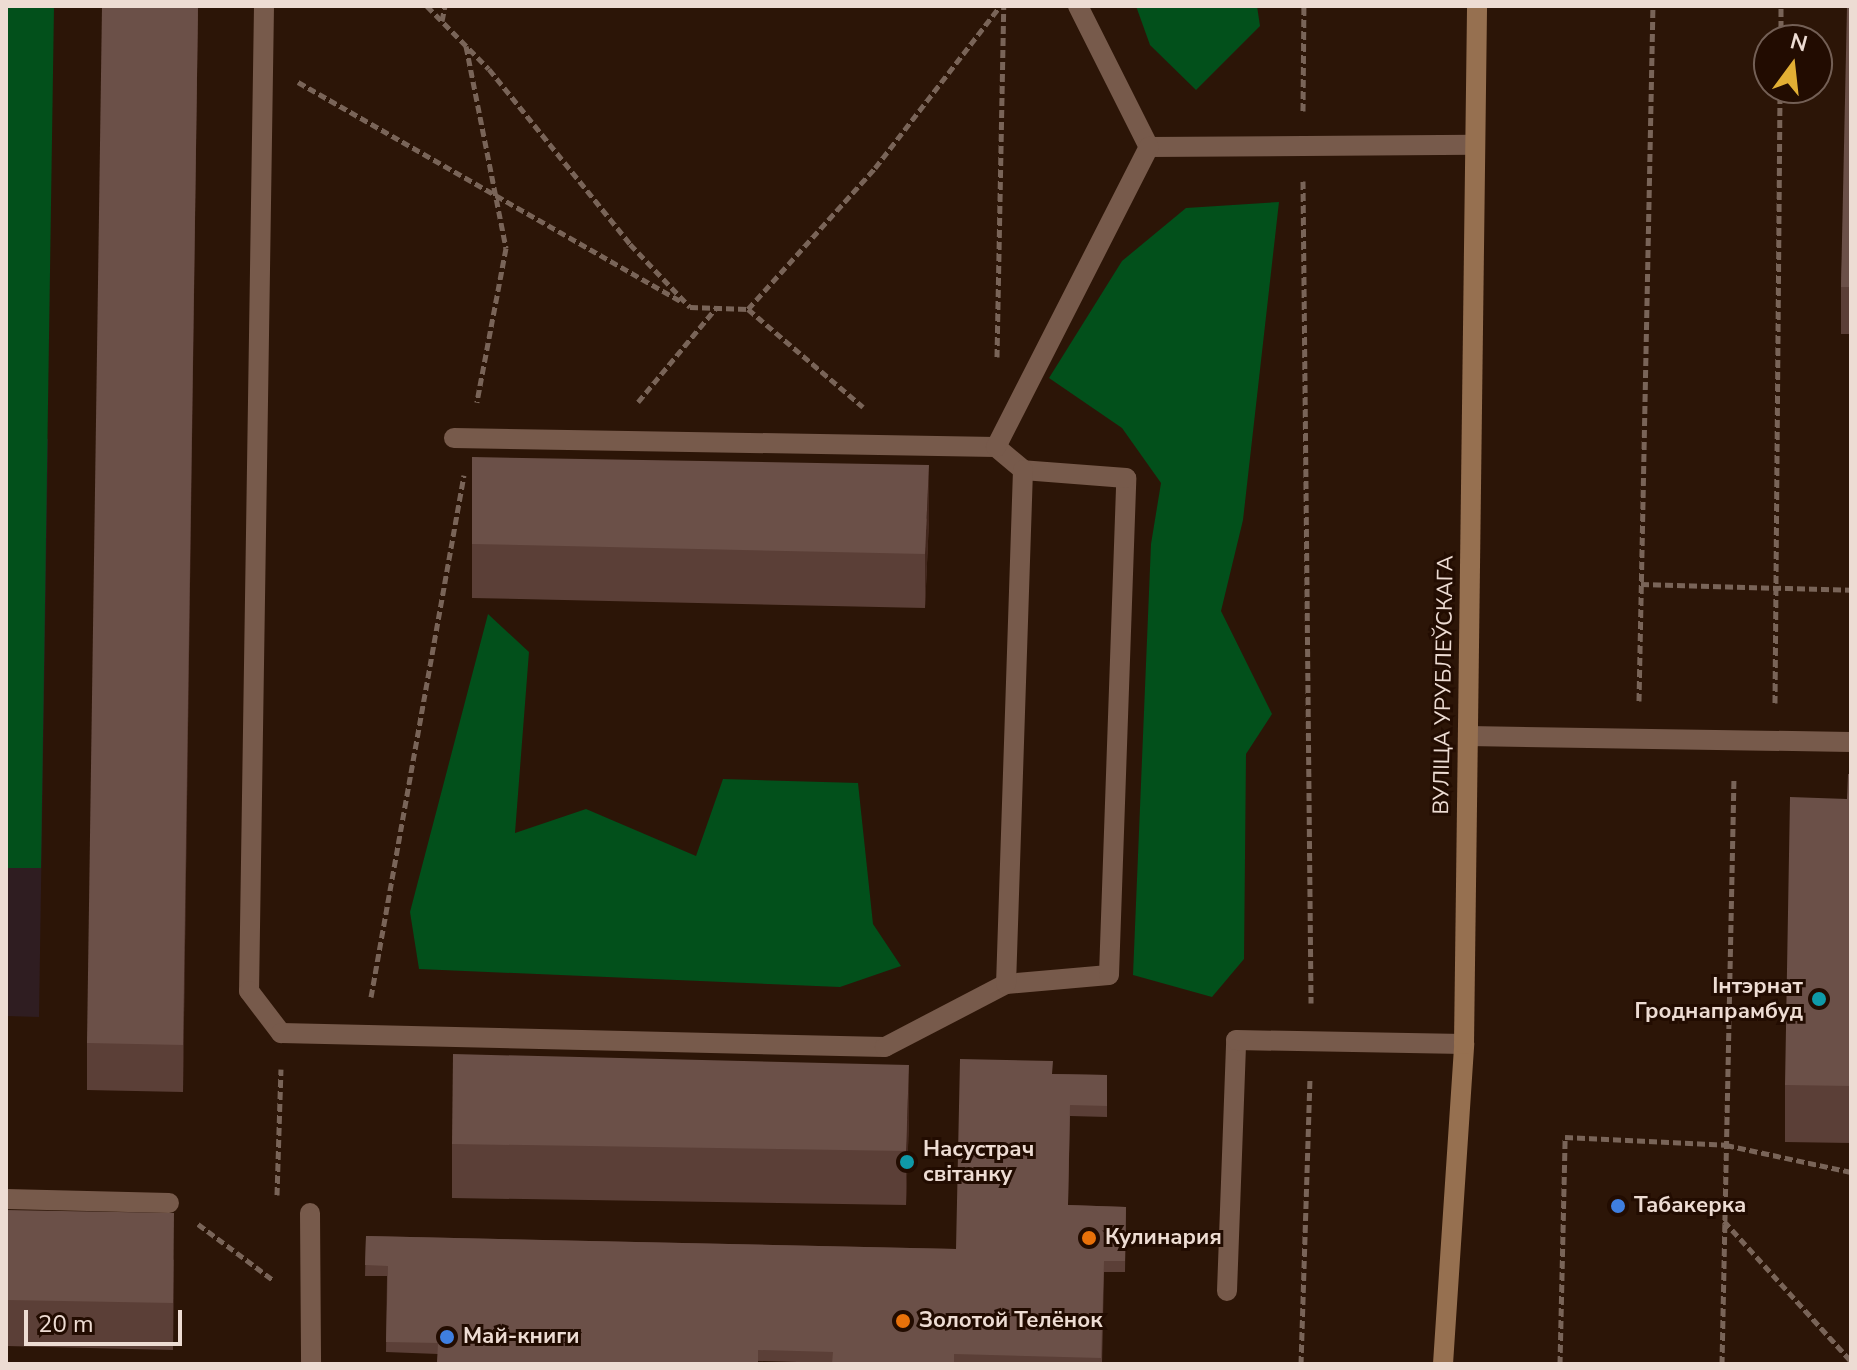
<!DOCTYPE html>
<html>
<head>
<meta charset="utf-8">
<style>
	body { margin:0 }
	#map { position:relative; width:1857px; height:1370px; overflow:hidden; background:#2c1507; font-family:"Nunito Sans",sans-serif }
	div>[style] { position:absolute }
	.education>* { inset:0; background:#2f1d21 }
	.green>* { inset:0; background:#02501b }
	.path>* { height:5px; margin-top:-2.5px; transform-origin:0; background:repeating-linear-gradient(90deg,#796458 0 8px,transparent 0 12px) }
	.service>* { height:20px; margin:-10px; padding:0 10px; transform-origin:10px; border-radius:10px; background:#775a4b }
	.secondary>* { height:20px; margin:-10px; padding:0 10px; transform-origin:10px; border-radius:10px; background:#967050 }
	.wall>* { inset:0; background:#5b3f37 }
	.shaded-wall>* { inset:0; background:#42271d }
	.building>* { inset:0; background:#6b5048 }
	.dots>* { width:22px; height:22px; translate:-50% -50%; box-sizing:border-box; border:4px solid #220c01; border-radius:50% }
	span { translate:-50% -50%; white-space:nowrap; text-align:center; line-height:1.15; -webkit-text-stroke:6px #220c01; paint-order:stroke }
	.street-label { font-size:22px; color:#eddcd3 }
	.poi-label { font-size:22px; color:#eddcd3; font-weight:700 }
	.right { translate:-100% -50%; text-align:right }
	.left { translate:0 -50%; text-align:left }
	.frame { position:absolute; inset:0; border:8px solid #eddcd3; pointer-events:none }
	.north { position:absolute; left:1753px; top:24px; width:80px; height:80px; box-sizing:border-box; background:#220c01; border:2px solid #735f55; border-radius:50%; rotate:15deg; font-size:22px; font-weight:700; line-height:32px; text-align:center; color:#eddcd3 }
	.north::after { content:''; display:block; margin:auto; width:28px; height:36px; background:#e2af34; clip-path:polygon(50% 0,100% 100%,50% 72%,0 100%) }
	.scale { position:absolute; left:24px; top:1310px; width:158px; height:36px; box-sizing:border-box; border:4px solid #eddcd3; border-top:0; padding-left:10px; font-size:24px; line-height:28px; white-space:nowrap; color:#eddcd3; -webkit-text-stroke:6px #220c01; paint-order:stroke }
</style>
</head>
<body>
<div id="map">
	<div class="education">
		<div style="clip-path:polygon(6px 438px,48px 439px,39px 1017px,6px 1016px)"></div>
	</div>
	<div class="green">
		<div style="clip-path:polygon(6px 6px,54px 6px,41px 868px,6px 868px)"></div>
		<div style="clip-path:polygon(1136px 6px,1257px 6px,1260px 26px,1196px 90px,1150px 45px)"></div>
		<div style="clip-path:polygon(1279px 202px,1243px 520px,1221px 611px,1272px 714px,1246px 754px,1244px 959px,1212px 997px,1133px 975px,1151px 544px,1161px 483px,1122px 428px,1049px 378px,1122px 261px,1186px 208px)"></div>
		<div style="clip-path:polygon(488px 614px,529px 652px,515px 833px,586px 809px,696px 856px,723px 779px,858px 783px,873px 924px,901px 966px,840px 987px,419px 969px,410px 912px)"></div>
	</div>
	<div class="path">
		<div style="left:427px;top:6px;width:88px;rotate:45.5deg"></div>
		<div style="left:489px;top:69px;width:225px;rotate:51.1deg"></div>
		<div style="left:630px;top:244px;width:87px;rotate:46.4deg"></div>
		<div style="left:690px;top:307px;width:58px;rotate:2deg"></div>
		<div style="left:748px;top:309px;width:190px;rotate:-48deg"></div>
		<div style="left:875px;top:168px;width:205px;rotate:-52.3deg"></div>
		<div style="left:442px;top:21px;width:15px;rotate:-79deg"></div>
		<div style="left:1781px;top:40px;width:34px;rotate:-90deg"></div>
		<div style="left:466px;top:46px;width:206px;rotate:78.8deg"></div>
		<div style="left:506px;top:248px;width:157px;rotate:100.7deg"></div>
		<div style="left:298px;top:82px;width:443px;rotate:29.8deg"></div>
		<div style="left:1303px;top:111px;width:105px;rotate:-89.5deg"></div>
		<div style="left:1303px;top:181px;width:822px;rotate:89.44deg"></div>
		<div style="left:748px;top:309px;width:151px;rotate:40.4deg"></div>
		<div style="left:997px;top:357px;width:351px;rotate:-88.9deg"></div>
		<div style="left:638px;top:402px;width:122px;rotate:-50.3deg"></div>
		<div style="left:1641px;top:584px;width:210px;rotate:1.6deg"></div>
		<div style="left:1639px;top:701px;width:695px;rotate:-88.85deg"></div>
		<div style="left:1775px;top:703px;width:615px;rotate:-89.53deg"></div>
		<div style="left:371px;top:997px;width:530px;rotate:-79.9deg"></div>
		<div style="left:277px;top:1195px;width:126px;rotate:-88.2deg"></div>
		<div style="left:1724px;top:1221px;width:189px;rotate:47.8deg"></div>
		<div style="left:198px;top:1224px;width:94px;rotate:36.7deg"></div>
		<div style="left:1301px;top:1364px;width:287px;rotate:-88.2deg"></div>
		<div style="left:1560px;top:1364px;width:227px;rotate:-88.7deg"></div>
		<div style="left:1565px;top:1137px;width:161px;rotate:2.8deg"></div>
		<div style="left:1726px;top:1145px;width:128px;rotate:12.2deg"></div>
		<div style="left:1722px;top:1364px;width:587px;rotate:-88.83deg"></div>
	</div>
	<div class="service">
		<div style="left:264px;top:6px;width:985px;rotate:90.87deg"></div>
		<div style="left:249px;top:991px;width:53px;rotate:52.7deg"></div>
		<div style="left:281px;top:1033px;width:604px;rotate:1.33deg"></div>
		<div style="left:885px;top:1047px;width:136px;rotate:-27.5deg"></div>
		<div style="left:1006px;top:984px;width:103px;rotate:-5deg"></div>
		<div style="left:1109px;top:975px;width:497px;rotate:-88deg"></div>
		<div style="left:1126px;top:478px;width:103px;rotate:-175.6deg"></div>
		<div style="left:1078px;top:6px;width:158px;rotate:63.3deg"></div>
		<div style="left:1149px;top:147px;width:326px;rotate:-0.4deg"></div>
		<div style="left:454px;top:438px;width:542px;rotate:0.95deg"></div>
		<div style="left:996px;top:447px;width:35px;rotate:40deg"></div>
		<div style="left:1023px;top:470px;width:514px;rotate:91.89deg"></div>
		<div style="left:996px;top:447px;width:337px;rotate:-63deg"></div>
		<div style="left:1468px;top:736px;width:383px;rotate:0.9deg"></div>
		<div style="left:6px;top:1199px;width:163px;rotate:1.4deg"></div>
		<div style="left:310px;top:1213px;width:151px;rotate:89.6deg"></div>
		<div style="left:1227px;top:1291px;width:251px;rotate:-87.9deg"></div>
		<div style="left:1236px;top:1040px;width:228px;rotate:1deg"></div>
	</div>
	<div class="secondary">
		<div style="left:1443px;top:1364px;width:321px;rotate:-86.2deg"></div>
		<div style="left:1464px;top:1044px;width:1038px;rotate:-89.28deg"></div>
	</div>
	<div class="wall">
		<div style="clip-path:polygon(198px 6px,183px 1092px,87px 1090px,87px 1043px)"></div>
		<div style="clip-path:polygon(1851px 6px,1851px 334px,1841px 334px,1841px 287px)"></div>
		<div style="clip-path:polygon(472px 457px,929px 519px,925px 608px,472px 598px)"></div>
		<div style="clip-path:polygon(1851px 774px,1851px 1143px,1785px 1142px,1785px 1085px,1847px 799px)"></div>
		<div style="clip-path:polygon(1053px 1074px,1107px 1075px,1107px 1117px,1070px 1116px,1068px 1205px,1126px 1207px,1125px 1272px,1104px 1272px,1102px 1364px,832px 1364px,832px 1363px,758px 1361px,758px 1364px,437px 1364px,438px 1354px,386px 1352px,387px 1276px,365px 1276px,366px 1236px,956px 1249px)"></div>
		<div style="clip-path:polygon(909px 1119px,906px 1205px,452px 1198px,452px 1144px)"></div>
		<div style="clip-path:polygon(6px 1210px,174px 1260px,173px 1350px,6px 1346px)"></div>
	</div>
	<div class="shaded-wall">
		<div style="clip-path:polygon(198px 6px,183px 1092px,183px 1045px)"></div>
		<div style="clip-path:polygon(929px 465px,929px 519px,925px 608px,925px 554px)"></div>
		<div style="clip-path:polygon(909px 1065px,909px 1119px,906px 1205px,906px 1151px)"></div>
		<div style="clip-path:polygon(174px 1213px,174px 1260px,173px 1350px,173px 1303px)"></div>
	</div>
	<div class="building">
		<div style="clip-path:polygon(102px 6px,198px 6px,183px 1045px,87px 1043px)"></div>
		<div style="clip-path:polygon(1847px 6px,1851px 6px,1851px 287px,1841px 287px)"></div>
		<div style="clip-path:polygon(472px 457px,929px 465px,925px 554px,472px 544px)"></div>
		<div style="clip-path:polygon(1848px 774px,1851px 774px,1851px 1086px,1785px 1085px,1790px 797px,1847px 799px)"></div>
		<div style="clip-path:polygon(453px 1054px,909px 1065px,906px 1151px,452px 1144px)"></div>
		<div style="clip-path:polygon(960px 1059px,1053px 1061px,1052px 1074px,1107px 1075px,1107px 1106px,1070px 1105px,1068px 1205px,1126px 1207px,1125px 1261px,1104px 1261px,1101px 1358px,954px 1354px,954px 1364px,832px 1364px,833px 1352px,758px 1350px,758px 1364px,437px 1363px,438px 1343px,386px 1342px,388px 1266px,365px 1265px,366px 1236px,956px 1249px)"></div>
		<div style="clip-path:polygon(6px 1210px,174px 1213px,173px 1303px,6px 1300px)"></div>
	</div>
	<div class="dots">
		<div style="left:1819px;top:999px;background:#0f9aa8"></div>
		<div style="left:907px;top:1162px;background:#0f9aa8"></div>
		<div style="left:1618px;top:1206px;background:#3f7fe0"></div>
		<div style="left:1089px;top:1238px;background:#e8710a"></div>
		<div style="left:903px;top:1321px;background:#e8710a"></div>
		<div style="left:447px;top:1337px;background:#3f7fe0"></div>
	</div>
	<div class="street-label">
		<span style="left:1444px;top:685px;rotate:-89deg">ВУЛІЦА УРУБЛЕЎСКАГА</span>
	</div>
	<div class="poi-label">
		<span class="right" style="left:1803px;top:999px">Інтэрнат<br>Гроднапрамбуд</span>
		<span class="left" style="left:923px;top:1162px">Насустрач<br>світанку</span>
		<span class="left" style="left:1634px;top:1206px">Табакерка</span>
		<span class="left" style="left:1105px;top:1238px">Кулинария</span>
		<span class="left" style="left:919px;top:1321px">Золотой Телёнок</span>
		<span class="left" style="left:463px;top:1337px">Май-книги</span>
	</div>
	<div class="frame"></div>
	<div class="north">N</div>
	<div class="scale">20 m</div>
</div>
</body>
</html>
